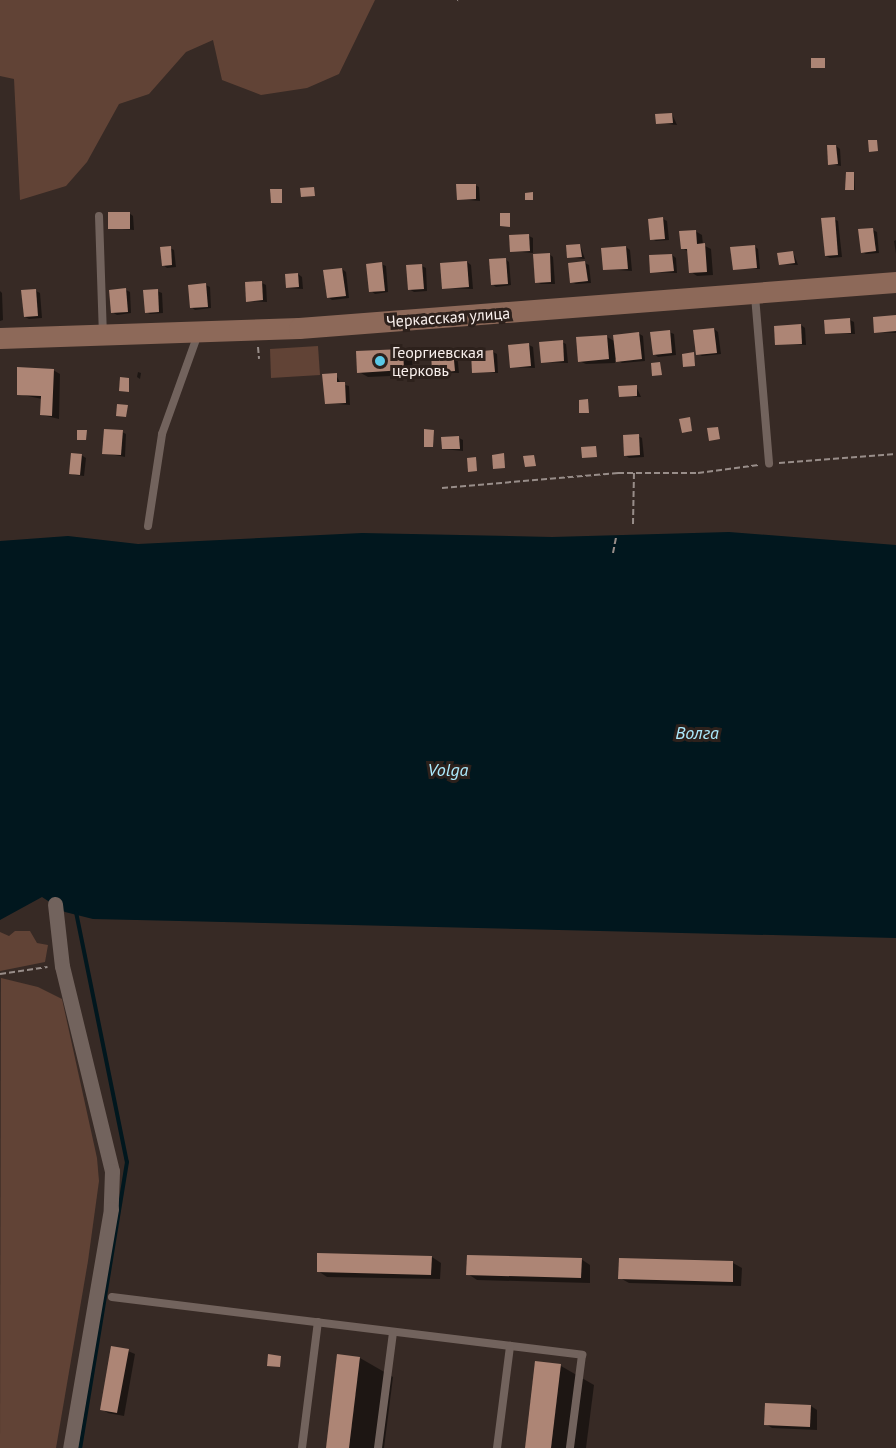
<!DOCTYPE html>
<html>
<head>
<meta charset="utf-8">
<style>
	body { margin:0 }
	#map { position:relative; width:896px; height:1448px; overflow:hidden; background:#372a25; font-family:"PT Sans",sans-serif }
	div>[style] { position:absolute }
	.green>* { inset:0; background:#614336 }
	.water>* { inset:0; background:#01171e }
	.shadow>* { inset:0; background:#0007 }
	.stream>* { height:4px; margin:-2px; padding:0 2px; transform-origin:2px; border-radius:2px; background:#01171e }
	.building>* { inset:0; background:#ad8575 }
	.path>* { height:2px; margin-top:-1px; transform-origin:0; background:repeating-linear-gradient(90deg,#988d89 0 6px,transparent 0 9px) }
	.lane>* { height:8px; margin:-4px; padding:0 4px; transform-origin:4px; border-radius:4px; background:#72635d }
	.street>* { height:15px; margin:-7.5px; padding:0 7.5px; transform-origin:7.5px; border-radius:7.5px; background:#72635d }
	.secondary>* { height:21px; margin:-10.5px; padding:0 10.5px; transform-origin:10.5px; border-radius:10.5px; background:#8d6959 }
	.dots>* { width:16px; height:16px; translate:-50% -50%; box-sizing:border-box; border:3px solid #2d211c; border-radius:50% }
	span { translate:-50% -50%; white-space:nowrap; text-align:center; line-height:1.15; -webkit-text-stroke:6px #2d211c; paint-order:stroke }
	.street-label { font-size:16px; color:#f9f0ed }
	.poi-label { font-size:16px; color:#f9f0ed }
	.left { translate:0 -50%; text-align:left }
	.water-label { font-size:18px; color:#aceafd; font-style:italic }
</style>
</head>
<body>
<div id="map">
	<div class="green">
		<div style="clip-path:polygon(0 0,375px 0,339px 74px,307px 88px,261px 95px,222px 80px,213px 40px,186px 52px,149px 94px,119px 104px,87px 162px,66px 186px,20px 200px,14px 79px,0 76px)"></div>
		<div style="clip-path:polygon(318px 346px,320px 375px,271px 378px,270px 349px)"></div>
		<div style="clip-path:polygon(15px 931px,30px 931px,37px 943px,48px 945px,45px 962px,0 971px,0 932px,9px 936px)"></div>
		<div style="clip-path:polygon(1px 978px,38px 987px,62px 999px,97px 1158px,99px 1181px,88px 1261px,56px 1448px,0 1448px)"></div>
	</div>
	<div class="water">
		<div style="clip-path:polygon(729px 532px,896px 545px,896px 938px,93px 919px,65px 912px,42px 897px,0 920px,0 541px,68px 536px,138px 544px,362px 533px,552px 537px)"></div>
	</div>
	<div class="shadow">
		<div style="clip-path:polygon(672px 114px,677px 125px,657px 123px)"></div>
		<div style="clip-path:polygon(836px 146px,840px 149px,841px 166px,830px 164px)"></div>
		<div style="clip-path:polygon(854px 174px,855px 190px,848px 190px,847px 189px)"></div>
		<div style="clip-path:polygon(475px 185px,479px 187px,480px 201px,458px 199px)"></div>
		<div style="clip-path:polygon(129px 213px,133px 216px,134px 230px,110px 228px)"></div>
		<div style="clip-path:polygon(663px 219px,667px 221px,669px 240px,656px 241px,652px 239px)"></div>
		<div style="clip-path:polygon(834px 219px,838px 221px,842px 257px,830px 258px,826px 256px)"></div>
		<div style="clip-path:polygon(873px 230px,877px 232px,879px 253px,866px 254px,862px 252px)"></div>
		<div style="clip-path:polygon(695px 231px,702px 235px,703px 245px,711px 249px,713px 275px,697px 276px,691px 272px,689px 252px,682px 248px)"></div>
		<div style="clip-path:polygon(529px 236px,533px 238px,533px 253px,511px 251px)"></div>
		<div style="clip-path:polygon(896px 240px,896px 254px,894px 241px)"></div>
		<div style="clip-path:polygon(580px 245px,585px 259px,568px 257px)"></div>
		<div style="clip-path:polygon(754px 246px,758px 249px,760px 269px,734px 269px)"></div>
		<div style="clip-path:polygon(626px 247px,630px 250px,632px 271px,604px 269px)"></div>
		<div style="clip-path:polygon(170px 248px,174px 250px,176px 267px,167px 268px,163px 265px)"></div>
		<div style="clip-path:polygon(793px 252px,798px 265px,780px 264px)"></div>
		<div style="clip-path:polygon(549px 254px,553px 257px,555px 284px,541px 284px,536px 282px)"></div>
		<div style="clip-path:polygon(672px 255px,676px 258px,677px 273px,651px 272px)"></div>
		<div style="clip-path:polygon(505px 259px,509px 262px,511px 285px,496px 287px,492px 284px)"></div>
		<div style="clip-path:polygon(467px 262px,471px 265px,473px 289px,444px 288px)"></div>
		<div style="clip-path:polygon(585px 263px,589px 265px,591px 283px,576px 284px,571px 282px)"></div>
		<div style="clip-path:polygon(381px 264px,386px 266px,388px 292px,375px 294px,371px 291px)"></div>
		<div style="clip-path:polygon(422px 266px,426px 268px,427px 291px,414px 292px,409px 289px)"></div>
		<div style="clip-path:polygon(342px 269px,346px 272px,349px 298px,332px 300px,328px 297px)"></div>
		<div style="clip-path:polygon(298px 274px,302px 277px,303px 289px,287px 288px)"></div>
		<div style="clip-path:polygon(262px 283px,266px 285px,267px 302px,248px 301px)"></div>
		<div style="clip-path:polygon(206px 285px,210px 287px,211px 308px,195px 310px,191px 307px)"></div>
		<div style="clip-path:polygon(126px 290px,130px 292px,131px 313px,117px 315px,112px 312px)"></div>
		<div style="clip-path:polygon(0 291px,2px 293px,3px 320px,0 321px)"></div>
		<div style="clip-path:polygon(36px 291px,40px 293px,42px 318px,29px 319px,25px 317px)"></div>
		<div style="clip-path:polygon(157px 291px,162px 293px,163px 313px,150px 314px,146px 312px)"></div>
		<div style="clip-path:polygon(896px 317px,896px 333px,876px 332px)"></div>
		<div style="clip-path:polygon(850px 320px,854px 322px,855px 334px,826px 334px)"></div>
		<div style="clip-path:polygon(801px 325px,805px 328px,806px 345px,777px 344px)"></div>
		<div style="clip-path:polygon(714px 329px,718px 332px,721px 354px,702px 356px,698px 354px)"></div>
		<div style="clip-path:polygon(669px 332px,674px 334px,676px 355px,658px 357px,654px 354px)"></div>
		<div style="clip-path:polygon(638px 333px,643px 336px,645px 361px,622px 363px,615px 359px,615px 363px,586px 364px,579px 361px,607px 337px,616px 342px)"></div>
		<div style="clip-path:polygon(562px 342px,566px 344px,568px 363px,543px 362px)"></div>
		<div style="clip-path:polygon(529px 345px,533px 347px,535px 368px,512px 367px)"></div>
		<div style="clip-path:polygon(453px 350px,457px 353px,459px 373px,434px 372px)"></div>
		<div style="clip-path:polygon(403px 351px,412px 356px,413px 375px,368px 377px,359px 372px)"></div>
		<div style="clip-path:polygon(493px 352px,497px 354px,498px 373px,474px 372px)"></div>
		<div style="clip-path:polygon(53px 370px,60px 374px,59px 419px,42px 415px,42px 399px,18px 394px)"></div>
		<div style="clip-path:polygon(138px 372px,141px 373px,140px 379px,137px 377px)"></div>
		<div style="clip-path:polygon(336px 375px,341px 384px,349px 386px,350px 405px,326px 403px)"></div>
		<div style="clip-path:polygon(636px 386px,641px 397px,620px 396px)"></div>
		<div style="clip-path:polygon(122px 432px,126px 434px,125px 457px,104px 453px)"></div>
		<div style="clip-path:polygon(638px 436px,642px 438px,644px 457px,629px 458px,625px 455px)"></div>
		<div style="clip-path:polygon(459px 438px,463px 440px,463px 451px,443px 449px)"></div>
		<div style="clip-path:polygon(81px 455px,86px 458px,84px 476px,75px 475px,70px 473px)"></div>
		<div style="clip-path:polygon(432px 1257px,441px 1263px,440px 1279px,327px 1277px,318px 1271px)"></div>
		<div style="clip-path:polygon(581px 1259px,590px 1265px,590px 1283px,477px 1280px,468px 1274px)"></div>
		<div style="clip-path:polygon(733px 1263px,742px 1268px,741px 1286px,629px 1283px,620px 1278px)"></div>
		<div style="clip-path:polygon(128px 1351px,135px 1354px,124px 1416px,108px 1413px,102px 1409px)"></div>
		<div style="clip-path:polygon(360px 1358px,393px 1377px,384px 1448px,327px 1448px)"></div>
		<div style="clip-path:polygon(561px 1366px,594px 1385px,586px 1448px,527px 1448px)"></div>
		<div style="clip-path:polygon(811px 1406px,817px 1410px,817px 1430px,772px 1428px,766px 1424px)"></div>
	</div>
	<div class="stream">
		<div style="left:76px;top:912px;width:255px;rotate:78.5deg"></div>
		<div style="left:127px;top:1162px;width:290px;rotate:99.3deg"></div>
	</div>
	<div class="building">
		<div style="clip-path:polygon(811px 58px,825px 58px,825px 68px,811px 68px)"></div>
		<div style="clip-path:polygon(672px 113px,673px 123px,656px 124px,655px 114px)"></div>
		<div style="clip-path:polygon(868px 140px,877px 140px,878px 151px,869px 152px)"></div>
		<div style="clip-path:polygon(827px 145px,836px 145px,838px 164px,828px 165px)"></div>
		<div style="clip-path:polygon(846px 172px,854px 172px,854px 190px,845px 190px)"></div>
		<div style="clip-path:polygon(456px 184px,476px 184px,476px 199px,457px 200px)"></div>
		<div style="clip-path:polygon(314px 187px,315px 196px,301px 197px,300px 188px)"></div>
		<div style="clip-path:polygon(270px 189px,282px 189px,282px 203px,271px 203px)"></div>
		<div style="clip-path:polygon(533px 192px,533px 200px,525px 200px,525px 193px)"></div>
		<div style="clip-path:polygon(108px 212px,130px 212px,130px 229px,108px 229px)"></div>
		<div style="clip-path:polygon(500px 213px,510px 213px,510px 227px,500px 226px)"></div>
		<div style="clip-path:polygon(663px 217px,665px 239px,650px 240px,648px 219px)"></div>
		<div style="clip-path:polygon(835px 217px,838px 255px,825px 256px,821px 218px)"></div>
		<div style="clip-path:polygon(873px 228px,876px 251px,861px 253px,858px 229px)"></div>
		<div style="clip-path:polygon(696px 230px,697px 244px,705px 243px,707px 272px,689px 273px,687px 249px,681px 249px,679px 231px)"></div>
		<div style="clip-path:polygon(529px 234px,530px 251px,510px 252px,509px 235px)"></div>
		<div style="clip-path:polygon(580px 244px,582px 257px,567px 258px,566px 245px)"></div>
		<div style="clip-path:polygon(755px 245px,757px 268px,733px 270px,730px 247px)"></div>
		<div style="clip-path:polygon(171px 246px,172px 265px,162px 266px,160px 247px)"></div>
		<div style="clip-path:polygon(626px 246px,628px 269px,603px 270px,601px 248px)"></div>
		<div style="clip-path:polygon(793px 251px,795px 263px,779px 265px,777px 253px)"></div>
		<div style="clip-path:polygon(550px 253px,551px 282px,535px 283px,533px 254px)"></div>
		<div style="clip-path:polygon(672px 254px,674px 271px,650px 273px,649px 255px)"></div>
		<div style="clip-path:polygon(506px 258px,508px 284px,491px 285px,489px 259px)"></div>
		<div style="clip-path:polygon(467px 261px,469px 287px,442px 289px,440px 263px)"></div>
		<div style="clip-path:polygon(585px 261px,588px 281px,570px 283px,568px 263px)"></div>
		<div style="clip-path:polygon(382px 262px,385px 291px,369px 292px,366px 264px)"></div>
		<div style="clip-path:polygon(422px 264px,424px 289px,408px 290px,406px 265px)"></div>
		<div style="clip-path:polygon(342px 268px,346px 296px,327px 298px,323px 270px)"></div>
		<div style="clip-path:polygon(298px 273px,299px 287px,286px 288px,285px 274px)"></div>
		<div style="clip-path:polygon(262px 281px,263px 300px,246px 302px,245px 282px)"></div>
		<div style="clip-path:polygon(206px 283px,208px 307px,190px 308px,188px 285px)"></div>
		<div style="clip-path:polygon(126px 288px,128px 312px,111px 313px,109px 290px)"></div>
		<div style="clip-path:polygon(36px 289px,38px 316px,24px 317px,21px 290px)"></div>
		<div style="clip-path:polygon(158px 289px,159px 312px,145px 313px,143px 290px)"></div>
		<div style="clip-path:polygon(896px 315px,896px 331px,874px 333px,873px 317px)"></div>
		<div style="clip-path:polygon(850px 318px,851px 333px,825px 334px,824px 320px)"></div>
		<div style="clip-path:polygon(801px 324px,802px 344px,775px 345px,774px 326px)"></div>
		<div style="clip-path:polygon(714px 328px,717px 353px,696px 355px,693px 330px)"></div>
		<div style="clip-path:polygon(670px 330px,672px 353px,653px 355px,650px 332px)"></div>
		<div style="clip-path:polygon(639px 332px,642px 359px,616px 362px,613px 335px)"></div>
		<div style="clip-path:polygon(607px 335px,609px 359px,578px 362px,576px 337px)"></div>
		<div style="clip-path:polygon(563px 340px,564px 361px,541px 363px,539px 342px)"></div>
		<div style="clip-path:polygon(529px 343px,531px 366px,510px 368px,508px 345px)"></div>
		<div style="clip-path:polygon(403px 349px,404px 370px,357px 373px,356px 351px)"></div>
		<div style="clip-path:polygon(453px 349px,455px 371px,432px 373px,431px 351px)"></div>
		<div style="clip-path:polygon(493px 350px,495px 372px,472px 373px,471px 352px)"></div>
		<div style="clip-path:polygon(694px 352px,695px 366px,683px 367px,682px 354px)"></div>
		<div style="clip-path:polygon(660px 362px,662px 375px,652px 376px,651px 363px)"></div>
		<div style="clip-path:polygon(17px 367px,54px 369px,52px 416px,40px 415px,41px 396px,17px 395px)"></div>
		<div style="clip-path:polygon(337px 373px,337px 382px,345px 382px,346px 403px,325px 404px,322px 374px)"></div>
		<div style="clip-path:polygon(120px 377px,129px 378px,129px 392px,119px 391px)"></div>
		<div style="clip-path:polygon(637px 385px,637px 396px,619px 397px,618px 386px)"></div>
		<div style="clip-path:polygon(588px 399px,589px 413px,579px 413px,579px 400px)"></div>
		<div style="clip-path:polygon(117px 404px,128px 405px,126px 417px,116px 416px)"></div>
		<div style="clip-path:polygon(690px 417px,692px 431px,682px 433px,679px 419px)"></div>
		<div style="clip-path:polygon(718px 427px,720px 439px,709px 441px,707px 428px)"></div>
		<div style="clip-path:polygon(104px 429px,123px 430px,121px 455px,102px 454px)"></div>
		<div style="clip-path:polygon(424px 429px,434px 430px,433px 447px,424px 447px)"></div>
		<div style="clip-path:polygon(77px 430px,87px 430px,86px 440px,77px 440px)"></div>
		<div style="clip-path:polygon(639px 434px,640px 455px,624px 456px,623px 435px)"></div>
		<div style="clip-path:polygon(459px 436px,460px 449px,442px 449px,441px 437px)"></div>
		<div style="clip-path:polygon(596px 446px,597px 457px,582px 458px,581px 447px)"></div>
		<div style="clip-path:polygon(71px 453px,82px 454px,80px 475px,69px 474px)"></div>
		<div style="clip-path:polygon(504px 453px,505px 468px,493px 469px,492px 455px)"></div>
		<div style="clip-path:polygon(534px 455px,536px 466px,525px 467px,523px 456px)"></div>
		<div style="clip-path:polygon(476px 457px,477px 471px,468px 472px,467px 458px)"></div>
		<div style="clip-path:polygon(317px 1253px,432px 1256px,431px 1275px,317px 1272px)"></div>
		<div style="clip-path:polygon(467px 1255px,582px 1258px,581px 1278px,466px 1275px)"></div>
		<div style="clip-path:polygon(619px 1258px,733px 1261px,733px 1282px,618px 1279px)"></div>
		<div style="clip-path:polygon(111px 1346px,129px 1349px,117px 1413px,100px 1410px)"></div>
		<div style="clip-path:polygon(268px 1354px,281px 1356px,280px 1367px,267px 1366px)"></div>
		<div style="clip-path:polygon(337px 1354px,360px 1357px,349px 1448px,326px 1448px)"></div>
		<div style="clip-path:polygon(535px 1361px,561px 1364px,551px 1448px,525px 1448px)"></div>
		<div style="clip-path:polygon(765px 1403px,811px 1405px,810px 1427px,764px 1425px)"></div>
	</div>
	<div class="path">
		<div style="left:457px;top:1px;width:1px;rotate:-45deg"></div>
		<div style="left:258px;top:347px;width:12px;rotate:85deg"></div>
		<div style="left:779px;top:463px;width:117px;rotate:-4.4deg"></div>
		<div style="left:442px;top:488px;width:177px;rotate:-4.9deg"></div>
		<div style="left:618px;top:473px;width:80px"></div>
		<div style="left:698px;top:473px;width:61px;rotate:-7.6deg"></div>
		<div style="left:633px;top:524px;width:51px;rotate:-88.9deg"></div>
		<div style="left:613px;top:553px;width:16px;rotate:-79deg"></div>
		<div style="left:0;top:974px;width:48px;rotate:-8.5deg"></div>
	</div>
	<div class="lane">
		<div style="left:99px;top:216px;width:118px;rotate:88.1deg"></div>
		<div style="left:755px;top:296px;width:168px;rotate:85.2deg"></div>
		<div style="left:148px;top:526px;width:93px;rotate:-81.3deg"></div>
		<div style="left:162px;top:434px;width:106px;rotate:-70.2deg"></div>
		<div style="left:112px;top:1297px;width:474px;rotate:7deg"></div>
		<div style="left:582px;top:1355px;width:94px;rotate:97.4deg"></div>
		<div style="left:302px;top:1448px;width:127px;rotate:-82.8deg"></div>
		<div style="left:378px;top:1448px;width:117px;rotate:-82.6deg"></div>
		<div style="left:497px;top:1448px;width:103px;rotate:-82.7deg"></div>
	</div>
	<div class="street">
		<div style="left:55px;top:904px;width:62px;rotate:83.6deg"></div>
		<div style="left:62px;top:966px;width:211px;rotate:76.3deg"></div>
		<div style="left:112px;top:1171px;width:38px;rotate:92deg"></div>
		<div style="left:111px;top:1209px;width:242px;rotate:99.7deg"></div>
	</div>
	<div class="secondary">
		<div style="left:0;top:338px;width:299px;rotate:-1.9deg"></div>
		<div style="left:299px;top:328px;width:599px;rotate:-4.41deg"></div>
	</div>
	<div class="dots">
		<div style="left:380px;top:361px;background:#5ac8e6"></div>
	</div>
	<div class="street-label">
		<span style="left:448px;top:317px;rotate:-4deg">Черкасская улица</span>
	</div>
	<div class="poi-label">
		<span class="left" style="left:392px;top:361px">Георгиевская<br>церковь</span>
	</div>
	<div class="water-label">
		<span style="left:697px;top:733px">Волга</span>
		<span style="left:448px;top:770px">Volga</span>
	</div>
</div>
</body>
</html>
